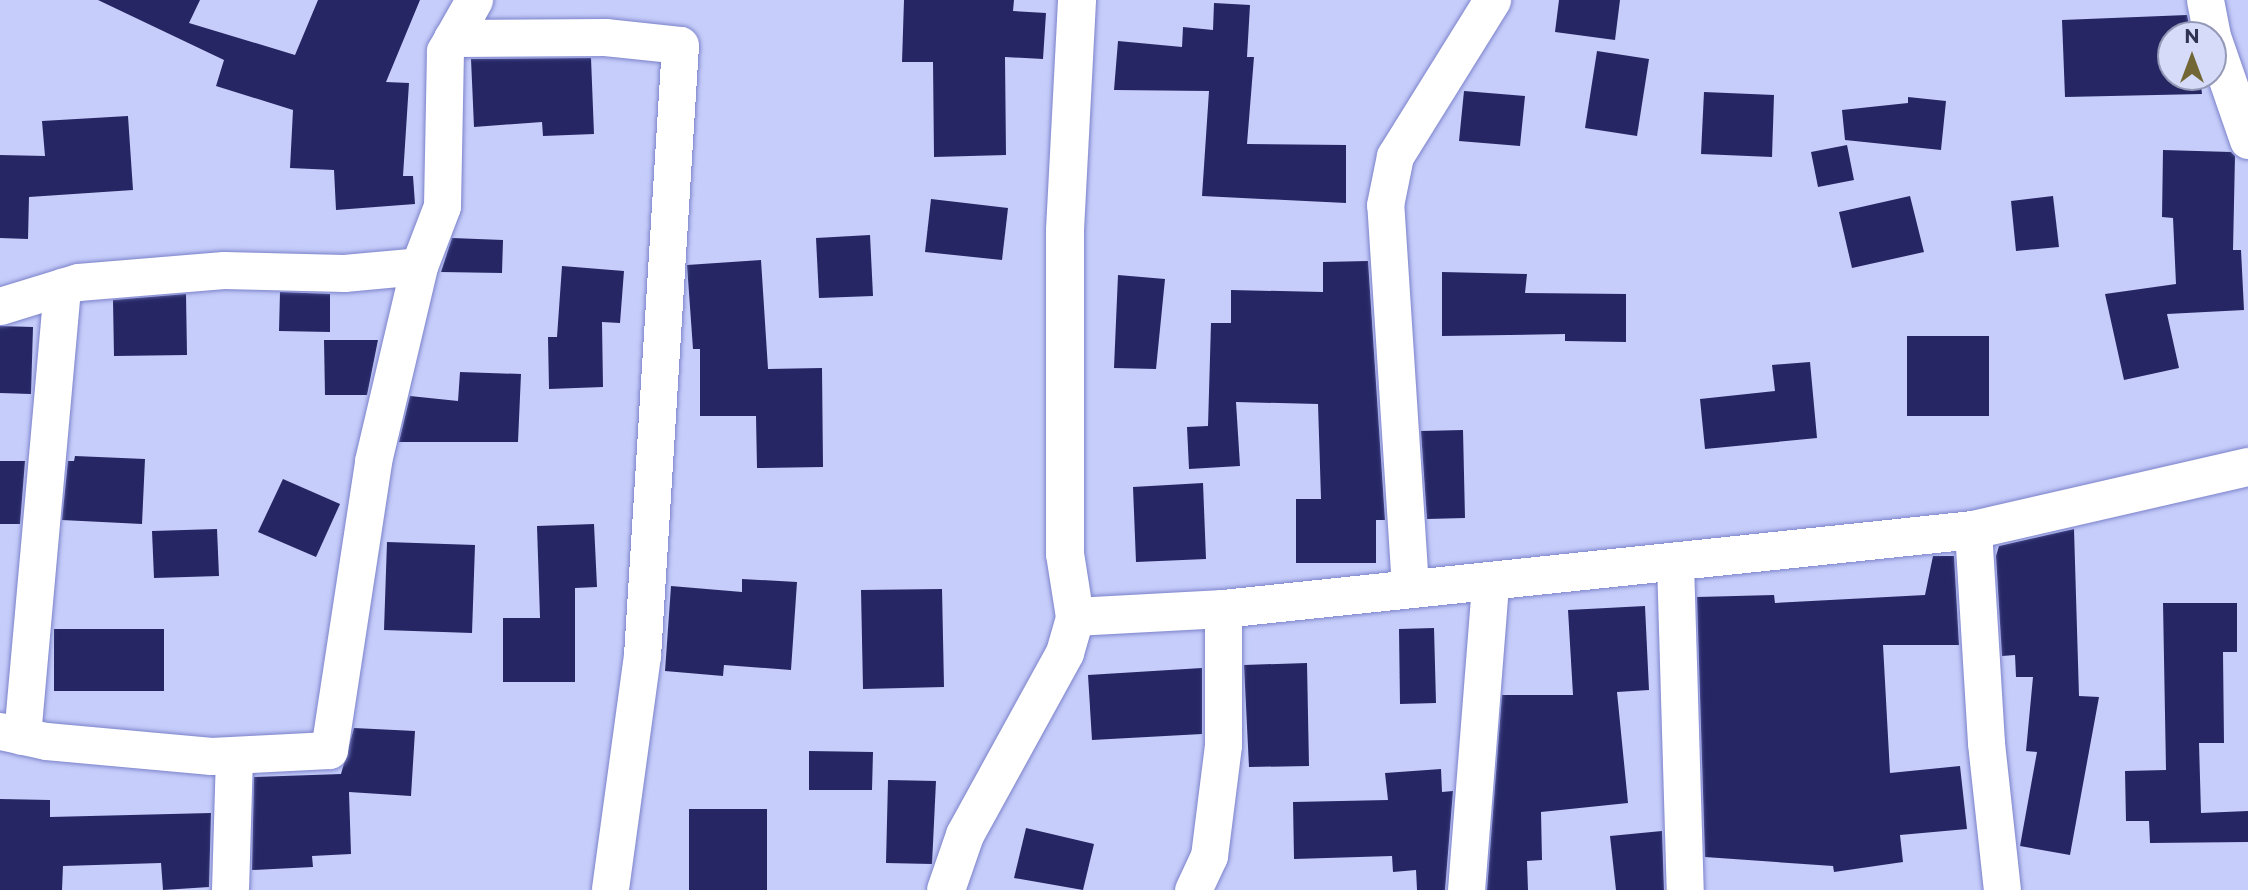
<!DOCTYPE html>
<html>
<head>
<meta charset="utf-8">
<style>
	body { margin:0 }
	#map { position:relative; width:2248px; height:890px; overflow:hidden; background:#c6cdfa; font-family:Montserrat,sans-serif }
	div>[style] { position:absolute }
	.building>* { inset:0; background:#262664 }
	.roads { filter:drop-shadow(0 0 2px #7b82ca) drop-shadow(0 0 2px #7b82ca) }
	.street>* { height:37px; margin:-18.5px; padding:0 18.5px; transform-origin:18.5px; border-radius:18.5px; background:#fff }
	.secondary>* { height:38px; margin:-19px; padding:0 19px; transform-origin:19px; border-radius:19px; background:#fff }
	span { translate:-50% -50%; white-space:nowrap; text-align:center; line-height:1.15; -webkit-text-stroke:7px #d6dbfa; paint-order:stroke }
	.north { position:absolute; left:2157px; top:21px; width:70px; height:70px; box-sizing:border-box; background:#d6dbfa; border:2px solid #9498b7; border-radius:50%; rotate:0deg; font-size:19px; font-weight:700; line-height:28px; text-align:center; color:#303452 }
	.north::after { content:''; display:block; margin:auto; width:24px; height:32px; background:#726734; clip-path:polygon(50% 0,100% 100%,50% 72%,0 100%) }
</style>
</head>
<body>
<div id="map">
	<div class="building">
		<div style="clip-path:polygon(98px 0,200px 0,189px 23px,295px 55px,318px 0,420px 0,386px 82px,409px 83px,403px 176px,413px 176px,415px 204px,336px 210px,334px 170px,290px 168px,293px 110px,216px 86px,224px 60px)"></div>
		<div style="clip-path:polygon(904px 0,1014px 0,1013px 11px,1046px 13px,1043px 59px,1005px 57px,1006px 155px,934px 157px,933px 62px,902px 62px)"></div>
		<div style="clip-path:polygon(1559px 0,1620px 0,1615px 40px,1555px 32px)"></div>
		<div style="clip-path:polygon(1214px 3px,1250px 5px,1247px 57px,1254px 57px,1247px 144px,1346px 145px,1346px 203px,1202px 196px,1209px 91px,1114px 90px,1118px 41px,1182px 47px,1183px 27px,1213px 30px)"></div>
		<div style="clip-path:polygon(2187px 15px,2191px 35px,2171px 35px,2171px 77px,2200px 77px,2202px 94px,2065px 97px,2062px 20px)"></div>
		<div style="clip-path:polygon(1597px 51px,1649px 59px,1637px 136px,1585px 128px)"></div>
		<div style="clip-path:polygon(591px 58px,594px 134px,543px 136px,542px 122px,474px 127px,471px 59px)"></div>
		<div style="clip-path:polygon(1464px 91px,1525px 96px,1520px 146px,1459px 141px)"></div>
		<div style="clip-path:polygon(1704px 92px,1774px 95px,1772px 157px,1701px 154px)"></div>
		<div style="clip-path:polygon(1908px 97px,1946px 101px,1941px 150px,1845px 140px,1842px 110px,1908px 103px)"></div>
		<div style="clip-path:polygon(128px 116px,133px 190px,29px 197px,28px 239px,0 238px,0 155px,45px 156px,42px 121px)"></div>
		<div style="clip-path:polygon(1847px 145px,1854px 180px,1818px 187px,1811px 152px)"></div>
		<div style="clip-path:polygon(2163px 150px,2231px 152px,2235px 156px,2233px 250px,2241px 250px,2244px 310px,2167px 314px,2179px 368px,2124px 380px,2105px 294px,2176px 284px,2173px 218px,2162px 217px)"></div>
		<div style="clip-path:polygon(1910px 196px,1924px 252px,1852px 268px,1839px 212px)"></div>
		<div style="clip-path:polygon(2053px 196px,2059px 247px,2016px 251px,2011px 201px)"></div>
		<div style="clip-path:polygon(931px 199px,1008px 208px,1002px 260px,925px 252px)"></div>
		<div style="clip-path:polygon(870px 235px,873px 296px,819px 298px,816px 238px)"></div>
		<div style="clip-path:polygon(452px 238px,503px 240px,502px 273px,441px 272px)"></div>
		<div style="clip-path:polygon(761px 260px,768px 369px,822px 368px,823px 467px,757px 468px,756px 416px,700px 416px,700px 349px,693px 349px,687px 265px)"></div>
		<div style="clip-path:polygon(1368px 261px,1385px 520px,1376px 520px,1376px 563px,1296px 563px,1296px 499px,1321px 499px,1318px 404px,1236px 402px,1240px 466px,1189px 469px,1187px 427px,1208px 426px,1211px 323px,1231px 323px,1231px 290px,1323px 292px,1323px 262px)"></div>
		<div style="clip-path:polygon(562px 266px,624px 271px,620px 323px,602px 322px,603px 387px,549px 389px,548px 337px,557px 337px)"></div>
		<div style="clip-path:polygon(1442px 272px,1527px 274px,1525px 293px,1626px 294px,1626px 342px,1565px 341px,1565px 334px,1442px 336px)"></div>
		<div style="clip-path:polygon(1118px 275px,1165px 279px,1156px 369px,1114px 368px)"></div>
		<div style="clip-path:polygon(280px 292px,330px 294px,330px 332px,279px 331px)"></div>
		<div style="clip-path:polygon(186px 294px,187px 355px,114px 356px,113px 300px)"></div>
		<div style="clip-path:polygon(0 326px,33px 327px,31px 394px,0 393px)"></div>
		<div style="clip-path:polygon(1907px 336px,1989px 336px,1989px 416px,1907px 416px)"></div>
		<div style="clip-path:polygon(324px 340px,378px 340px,367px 395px,325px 395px)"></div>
		<div style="clip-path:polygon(1810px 362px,1817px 438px,1705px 449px,1700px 399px,1775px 391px,1772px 365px)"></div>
		<div style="clip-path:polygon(460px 372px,521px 374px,518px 442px,399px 442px,410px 396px,458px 401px)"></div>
		<div style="clip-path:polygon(1463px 430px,1465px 518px,1427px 519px,1421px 431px)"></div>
		<div style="clip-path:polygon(75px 456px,145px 459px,142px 524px,62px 520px,68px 461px,74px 461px)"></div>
		<div style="clip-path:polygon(0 461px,25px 461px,20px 524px,0 524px)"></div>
		<div style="clip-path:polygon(283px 479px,340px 504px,316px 557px,258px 532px)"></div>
		<div style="clip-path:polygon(1203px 483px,1206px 559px,1136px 562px,1133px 487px)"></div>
		<div style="clip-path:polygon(594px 524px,597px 587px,575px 588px,575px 682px,503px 682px,503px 618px,540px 618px,537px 526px)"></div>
		<div style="clip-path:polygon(217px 529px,219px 576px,154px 578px,152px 531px)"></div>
		<div style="clip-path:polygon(2074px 529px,2079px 696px,2099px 697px,2070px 855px,2020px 846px,2037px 752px,2026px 751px,2033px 677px,2016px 677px,2015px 655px,2002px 656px,1996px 556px,1999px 546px)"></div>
		<div style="clip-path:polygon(387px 542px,475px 545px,472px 633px,384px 630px)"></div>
		<div style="clip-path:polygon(1933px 556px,1954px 556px,1959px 645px,1883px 645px,1890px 773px,1960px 766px,1967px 829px,1900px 835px,1903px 862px,1834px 872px,1833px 866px,1705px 857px,1697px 597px,1774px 595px,1775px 603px,1925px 595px)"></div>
		<div style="clip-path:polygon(742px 579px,797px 582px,791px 670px,724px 665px,723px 676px,665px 671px,671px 586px,742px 592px)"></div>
		<div style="clip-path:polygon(942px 589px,944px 687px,863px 689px,861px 590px)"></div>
		<div style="clip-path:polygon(2163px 603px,2237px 603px,2237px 652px,2223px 652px,2224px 743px,2199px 743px,2201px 813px,2248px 811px,2248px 842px,2150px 843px,2149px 821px,2126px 821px,2125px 771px,2166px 770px)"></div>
		<div style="clip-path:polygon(1645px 606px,1649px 690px,1617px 692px,1628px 803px,1541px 812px,1542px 860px,1527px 861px,1528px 890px,1487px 890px,1502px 695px,1573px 695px,1568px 610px)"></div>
		<div style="clip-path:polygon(1434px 628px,1436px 703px,1400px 704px,1399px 629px)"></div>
		<div style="clip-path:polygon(54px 629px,164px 629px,164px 691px,54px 691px)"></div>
		<div style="clip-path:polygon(1307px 663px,1309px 766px,1249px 767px,1244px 665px)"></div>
		<div style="clip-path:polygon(1202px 668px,1202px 734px,1092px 740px,1088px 675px)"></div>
		<div style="clip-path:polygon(354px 728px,415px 731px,411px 796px,349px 792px,351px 854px,312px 856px,313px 867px,252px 870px,254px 777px,341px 774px)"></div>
		<div style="clip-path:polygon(809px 751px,873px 752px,872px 790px,809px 790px)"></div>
		<div style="clip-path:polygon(1441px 769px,1442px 792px,1453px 791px,1445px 890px,1417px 890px,1416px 870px,1393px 872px,1392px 856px,1294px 859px,1293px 802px,1388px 800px,1385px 773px)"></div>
		<div style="clip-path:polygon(888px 780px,936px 781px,932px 864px,886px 863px)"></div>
		<div style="clip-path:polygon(0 799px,50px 800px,50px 817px,211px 813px,209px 887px,163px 890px,161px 863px,63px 866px,62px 890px,0 890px)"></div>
		<div style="clip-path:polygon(689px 809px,767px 809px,767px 890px,689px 890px)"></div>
		<div style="clip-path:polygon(1026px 828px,1094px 844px,1083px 890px,1014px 878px)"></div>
		<div style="clip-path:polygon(1662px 831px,1664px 890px,1616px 890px,1610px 836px)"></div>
	</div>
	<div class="roads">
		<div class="street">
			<div style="left:2205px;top:0;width:36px;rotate:79deg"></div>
			<div style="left:452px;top:38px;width:153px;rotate:-0.4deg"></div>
			<div style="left:605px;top:37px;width:75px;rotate:6.1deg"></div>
			<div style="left:680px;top:45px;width:611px;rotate:93.56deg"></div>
			<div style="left:642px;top:655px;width:237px;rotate:97.8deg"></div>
			<div style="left:2213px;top:39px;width:107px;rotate:70.9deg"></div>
			<div style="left:0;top:306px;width:82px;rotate:-17.1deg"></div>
			<div style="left:78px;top:282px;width:146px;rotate:-4.7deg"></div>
			<div style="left:224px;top:270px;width:120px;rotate:1.4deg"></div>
			<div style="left:344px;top:273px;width:75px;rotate:-5.3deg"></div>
			<div style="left:1973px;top:530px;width:213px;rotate:86.5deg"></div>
			<div style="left:1986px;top:743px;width:148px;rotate:83.8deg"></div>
			<div style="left:1675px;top:562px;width:328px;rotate:88.3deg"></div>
			<div style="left:1410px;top:587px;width:383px;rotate:-93.7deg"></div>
			<div style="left:1385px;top:205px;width:50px;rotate:-78.5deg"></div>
			<div style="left:1395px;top:156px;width:184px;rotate:-58.1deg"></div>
			<div style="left:0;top:731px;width:47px;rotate:12.3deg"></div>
			<div style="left:46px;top:741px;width:166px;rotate:5.2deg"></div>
			<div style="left:211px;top:756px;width:118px;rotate:-2.9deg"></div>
			<div style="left:329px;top:750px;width:292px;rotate:-81.3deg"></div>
			<div style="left:373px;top:461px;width:200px;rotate:-76.7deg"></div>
			<div style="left:419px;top:266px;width:64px;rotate:-69deg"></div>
			<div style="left:442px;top:206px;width:155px;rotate:-88.9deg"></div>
			<div style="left:445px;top:51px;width:59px;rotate:-60.4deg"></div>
			<div style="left:22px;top:736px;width:451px;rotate:-84.9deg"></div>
			<div style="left:230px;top:890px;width:133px;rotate:-88.3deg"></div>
			<div style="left:1193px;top:890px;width:38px;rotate:-65deg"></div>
			<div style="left:1209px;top:856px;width:112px;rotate:-82.8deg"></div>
			<div style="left:1223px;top:745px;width:136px;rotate:-90deg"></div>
			<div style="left:1466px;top:890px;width:309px;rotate:-85.5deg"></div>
		</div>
		<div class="secondary">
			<div style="left:1075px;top:617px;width:148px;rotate:-3.1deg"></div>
			<div style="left:1223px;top:609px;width:754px;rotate:-6.01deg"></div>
			<div style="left:1973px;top:530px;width:282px;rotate:-12.9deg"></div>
			<div style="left:946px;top:890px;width:58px;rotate:-70.9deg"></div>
			<div style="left:965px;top:835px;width:208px;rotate:-61.2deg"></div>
			<div style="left:1065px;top:653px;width:37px;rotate:-74deg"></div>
			<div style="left:1075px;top:617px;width:64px;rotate:-99deg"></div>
			<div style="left:1065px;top:554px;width:324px;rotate:-90deg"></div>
			<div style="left:1065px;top:230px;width:230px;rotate:-87deg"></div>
		</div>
	</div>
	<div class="north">N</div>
</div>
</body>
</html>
